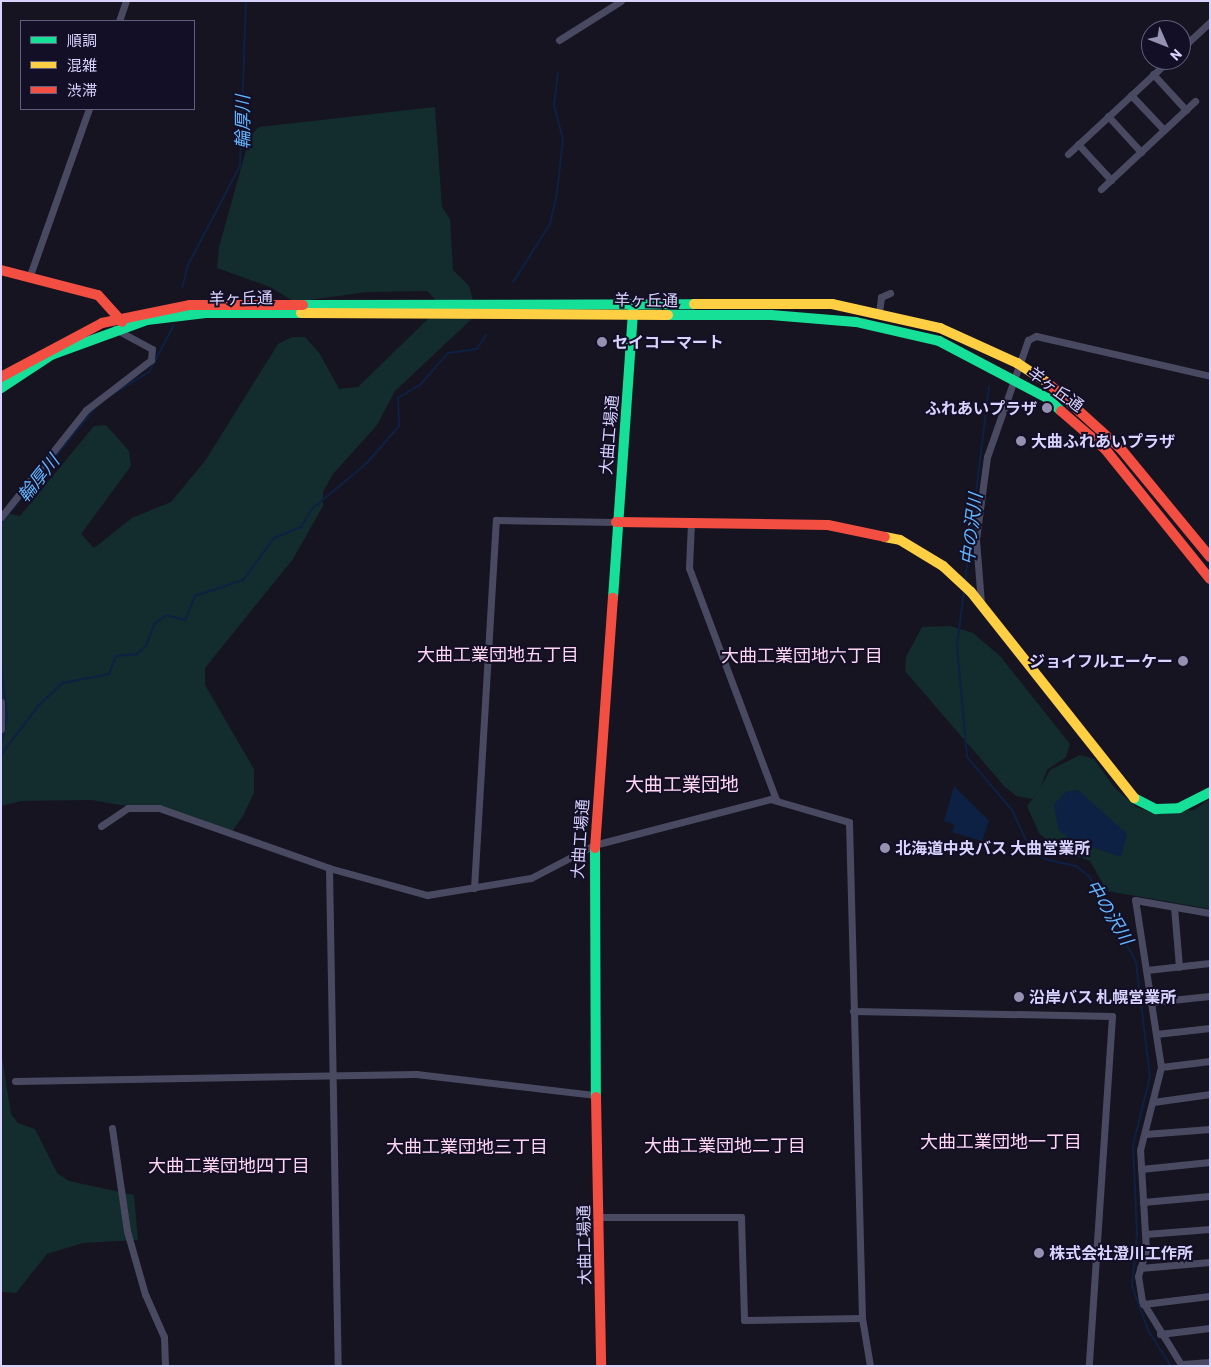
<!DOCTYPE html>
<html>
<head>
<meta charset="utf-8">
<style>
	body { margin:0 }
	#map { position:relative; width:1211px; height:1367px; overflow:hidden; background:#161421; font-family:Barlow,"Noto Sans JP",sans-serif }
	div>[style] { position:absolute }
	.green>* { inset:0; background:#132c2d }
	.water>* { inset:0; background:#0d2144 }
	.stream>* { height:2px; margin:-1px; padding:0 1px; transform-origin:1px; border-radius:1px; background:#0d2144 }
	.street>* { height:7px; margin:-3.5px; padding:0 3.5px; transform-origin:3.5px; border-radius:3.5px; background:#4a4962 }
	.fast>* { height:10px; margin:-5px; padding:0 5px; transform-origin:5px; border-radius:5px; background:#16e098 }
	.slow>* { height:10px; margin:-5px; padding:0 5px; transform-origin:5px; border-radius:5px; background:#ffcf43 }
	.jam>* { height:10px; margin:-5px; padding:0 5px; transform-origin:5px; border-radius:5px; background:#f24e42 }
	.dots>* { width:14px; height:14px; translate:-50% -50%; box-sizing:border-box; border:2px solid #130f26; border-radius:50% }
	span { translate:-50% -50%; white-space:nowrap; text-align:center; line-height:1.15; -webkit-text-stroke:4px #130f26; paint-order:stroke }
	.street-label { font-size:16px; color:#d9d4ff }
	.poi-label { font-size:16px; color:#d9d4ff; font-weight:700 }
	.left { translate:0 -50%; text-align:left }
	.right { translate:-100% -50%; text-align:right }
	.water-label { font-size:18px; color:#62b6ff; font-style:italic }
	.neighbourhood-label { font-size:18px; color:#ffd6f0 }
	.quarter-label { font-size:19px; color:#ffd6f0 }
	.frame { position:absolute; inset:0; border:2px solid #d9d4ff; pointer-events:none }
	.legend { position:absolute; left:20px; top:20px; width:175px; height:90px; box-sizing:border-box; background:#130f26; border:1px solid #625e7d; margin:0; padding:6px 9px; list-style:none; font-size:15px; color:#d9d4ff }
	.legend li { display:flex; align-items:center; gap:10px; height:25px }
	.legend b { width:25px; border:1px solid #625e7d }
	.north { position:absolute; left:1141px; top:20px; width:50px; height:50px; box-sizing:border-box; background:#130f26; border:1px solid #625e7d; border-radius:50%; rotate:134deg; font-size:14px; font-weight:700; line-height:20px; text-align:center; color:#d9d4ff }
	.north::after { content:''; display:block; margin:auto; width:18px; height:22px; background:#9591b1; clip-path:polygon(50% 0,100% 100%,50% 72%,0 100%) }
</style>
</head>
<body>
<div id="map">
	<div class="green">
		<div style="clip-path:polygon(435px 107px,442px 207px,450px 219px,453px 270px,469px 286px,477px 314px,395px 391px,377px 425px,333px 474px,323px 492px,323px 506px,293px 559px,205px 668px,205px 685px,254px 769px,254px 793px,243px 816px,233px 830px,221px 834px,173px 814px,91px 800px,21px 801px,1px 806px,1px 512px,20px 516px,94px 426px,106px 425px,129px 451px,131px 466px,81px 534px,94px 548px,132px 518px,171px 502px,205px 461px,278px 344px,292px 337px,305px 337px,320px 354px,339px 389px,358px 387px,432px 315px,435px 299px,427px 291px,367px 292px,295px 302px,270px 287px,217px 268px,219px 247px,250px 136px,259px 127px)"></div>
		<div style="clip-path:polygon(950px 626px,973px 633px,1000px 656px,1070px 744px,1066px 757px,1047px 770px,1041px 787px,1050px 770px,1080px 755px,1094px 759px,1114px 787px,1136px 807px,1153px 813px,1194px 810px,1210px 799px,1210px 909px,1107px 891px,1090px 861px,1055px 848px,1039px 833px,1027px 806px,1039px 791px,1032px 799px,1016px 796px,1005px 787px,905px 671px,906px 657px,922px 627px)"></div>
		<div style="clip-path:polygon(1px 1051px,11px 1114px,18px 1123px,35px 1129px,57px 1173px,69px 1181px,134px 1195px,138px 1240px,83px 1243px,47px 1254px,16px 1293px,1px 1292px)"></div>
	</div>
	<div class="water">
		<div style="clip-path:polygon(954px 786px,989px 821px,982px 841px,952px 832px,955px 825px,944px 821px)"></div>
		<div style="clip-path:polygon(1078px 790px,1127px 834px,1121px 857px,1071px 840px,1058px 829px,1054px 804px,1066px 792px)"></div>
	</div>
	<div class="stream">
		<div style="left:513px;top:282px;width:69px;rotate:-57.5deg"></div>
		<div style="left:550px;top:224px;width:31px;rotate:-77deg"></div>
		<div style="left:557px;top:194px;width:55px;rotate:-83.8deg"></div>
		<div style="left:563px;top:139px;width:35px;rotate:-105deg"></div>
		<div style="left:554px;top:105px;width:33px;rotate:-83deg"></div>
		<div style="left:182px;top:288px;width:24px;rotate:-75deg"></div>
		<div style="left:188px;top:265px;width:112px;rotate:-62.3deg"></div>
		<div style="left:240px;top:166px;width:165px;rotate:-87.9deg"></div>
		<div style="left:111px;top:395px;width:44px;rotate:-31.2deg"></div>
		<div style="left:149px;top:372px;width:53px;rotate:-62deg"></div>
		<div style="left:1px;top:523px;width:150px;rotate:-50.7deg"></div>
		<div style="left:965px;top:582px;width:197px;rotate:-83deg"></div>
		<div style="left:964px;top:591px;width:54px;rotate:97.4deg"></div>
		<div style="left:957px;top:645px;width:112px;rotate:84.9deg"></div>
		<div style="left:967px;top:757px;width:70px;rotate:49.7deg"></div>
		<div style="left:1012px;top:810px;width:41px;rotate:65.3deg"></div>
		<div style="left:1029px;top:847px;width:20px;rotate:37deg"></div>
		<div style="left:1045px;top:859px;width:32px;rotate:13deg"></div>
		<div style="left:1076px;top:866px;width:16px;rotate:38deg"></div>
		<div style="left:1089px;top:876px;width:98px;rotate:61.3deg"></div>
		<div style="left:1136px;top:962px;width:116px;rotate:83.1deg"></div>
		<div style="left:1150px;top:1077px;width:70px;rotate:104deg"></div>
		<div style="left:1133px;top:1145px;width:89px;rotate:87.4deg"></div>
		<div style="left:1137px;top:1234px;width:52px;rotate:95.5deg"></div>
		<div style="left:1132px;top:1286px;width:47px;rotate:70deg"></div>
		<div style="left:1148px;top:1330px;width:43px;rotate:57.4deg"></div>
		<div style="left:1px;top:663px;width:54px;rotate:83.7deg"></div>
		<div style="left:7px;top:717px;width:29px;rotate:102deg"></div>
		<div style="left:1px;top:755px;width:61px;rotate:-52.9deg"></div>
		<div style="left:38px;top:706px;width:34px;rotate:-43deg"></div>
		<div style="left:63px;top:683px;width:47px;rotate:-11.1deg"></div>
		<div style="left:109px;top:674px;width:19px;rotate:-69deg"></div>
		<div style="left:116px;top:656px;width:21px;rotate:-5deg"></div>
		<div style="left:137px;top:654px;width:12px;rotate:-42deg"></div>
		<div style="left:146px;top:646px;width:25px;rotate:-69deg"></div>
		<div style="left:155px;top:623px;width:14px;rotate:-34deg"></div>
		<div style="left:167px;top:615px;width:19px;rotate:16deg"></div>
		<div style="left:185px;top:620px;width:26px;rotate:-67deg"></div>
		<div style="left:195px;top:596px;width:51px;rotate:-18.4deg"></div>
		<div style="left:243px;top:580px;width:52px;rotate:-53.6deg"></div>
		<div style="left:274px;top:538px;width:29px;rotate:-22deg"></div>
		<div style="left:301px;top:527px;width:21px;rotate:-59deg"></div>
		<div style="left:312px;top:509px;width:72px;rotate:-39.9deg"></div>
		<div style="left:367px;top:463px;width:49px;rotate:-49.1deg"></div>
		<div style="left:399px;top:426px;width:28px;rotate:-92deg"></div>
		<div style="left:398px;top:398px;width:26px;rotate:-31deg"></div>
		<div style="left:420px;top:385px;width:43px;rotate:-48.8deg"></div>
		<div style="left:448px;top:353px;width:29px;rotate:-8deg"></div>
		<div style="left:477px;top:349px;width:17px;rotate:-57deg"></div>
	</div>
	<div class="street">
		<div style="left:119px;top:21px;width:21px;rotate:-71deg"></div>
		<div style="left:559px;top:40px;width:73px;rotate:-32.2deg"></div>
		<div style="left:1181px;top:49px;width:40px;rotate:-43deg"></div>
		<div style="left:1153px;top:74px;width:49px;rotate:47.5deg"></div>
		<div style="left:1131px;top:95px;width:48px;rotate:46.7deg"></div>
		<div style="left:1108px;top:116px;width:49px;rotate:47.5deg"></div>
		<div style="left:1078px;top:144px;width:49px;rotate:47.5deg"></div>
		<div style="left:1068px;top:154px;width:138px;rotate:-42.9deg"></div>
		<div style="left:1101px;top:189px;width:129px;rotate:-43.1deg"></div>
		<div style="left:29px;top:278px;width:179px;rotate:-70.5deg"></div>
		<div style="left:879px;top:312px;width:15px;rotate:-82deg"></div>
		<div style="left:881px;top:297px;width:10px;rotate:-24deg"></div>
		<div style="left:1px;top:517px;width:137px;rotate:-51.5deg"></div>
		<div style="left:86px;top:410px;width:82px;rotate:-37.6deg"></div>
		<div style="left:151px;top:360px;width:11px;rotate:-85deg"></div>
		<div style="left:152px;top:349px;width:42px;rotate:-151.6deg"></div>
		<div style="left:691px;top:522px;width:46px;rotate:92.5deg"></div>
		<div style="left:689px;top:568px;width:247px;rotate:69.4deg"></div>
		<div style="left:981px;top:603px;width:64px;rotate:-94.5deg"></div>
		<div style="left:976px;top:539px;width:83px;rotate:-82.4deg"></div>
		<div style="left:987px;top:457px;width:124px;rotate:-70.7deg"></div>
		<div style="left:1028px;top:340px;width:9px;rotate:-27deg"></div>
		<div style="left:1036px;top:336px;width:179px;rotate:12.9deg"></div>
		<div style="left:1px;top:702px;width:27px;rotate:90deg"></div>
		<div style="left:101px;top:826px;width:32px;rotate:-34deg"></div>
		<div style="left:128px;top:808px;width:31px"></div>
		<div style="left:159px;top:808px;width:180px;rotate:19.4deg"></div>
		<div style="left:329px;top:868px;width:102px;rotate:15.4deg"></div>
		<div style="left:427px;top:895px;width:105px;rotate:-9.3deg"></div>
		<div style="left:531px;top:878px;width:71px;rotate:-27.6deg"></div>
		<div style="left:594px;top:845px;width:182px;rotate:-14.6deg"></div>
		<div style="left:770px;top:799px;width:82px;rotate:16.2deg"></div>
		<div style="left:849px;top:822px;width:496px;rotate:88.5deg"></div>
		<div style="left:862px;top:1318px;width:49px;rotate:80.5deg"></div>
		<div style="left:329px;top:868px;width:498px;rotate:89deg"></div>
		<div style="left:474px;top:888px;width:369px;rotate:-86.6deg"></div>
		<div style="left:496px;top:520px;width:120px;rotate:1deg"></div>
		<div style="left:1174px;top:907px;width:60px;rotate:85.2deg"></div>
		<div style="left:1147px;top:970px;width:63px;rotate:-6.3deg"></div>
		<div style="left:1152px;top:1002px;width:58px;rotate:-5.9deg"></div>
		<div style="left:853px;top:1011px;width:259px;rotate:1.1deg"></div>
		<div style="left:1112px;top:1016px;width:351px;rotate:93.8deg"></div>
		<div style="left:1156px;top:1034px;width:54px;rotate:-6.3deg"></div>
		<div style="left:1161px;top:1067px;width:49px;rotate:-7deg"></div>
		<div style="left:15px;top:1081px;width:401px;rotate:-1deg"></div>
		<div style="left:416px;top:1074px;width:181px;rotate:6.7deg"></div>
		<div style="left:1153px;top:1102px;width:58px;rotate:-8deg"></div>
		<div style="left:112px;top:1128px;width:104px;rotate:81.7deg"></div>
		<div style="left:127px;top:1231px;width:66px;rotate:74.1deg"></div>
		<div style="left:145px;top:1294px;width:47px;rotate:66.2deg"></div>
		<div style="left:164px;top:1337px;width:29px;rotate:88deg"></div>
		<div style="left:1145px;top:1134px;width:65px;rotate:-4.4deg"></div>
		<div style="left:1141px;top:1169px;width:69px;rotate:-5.8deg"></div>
		<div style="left:1143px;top:1202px;width:67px;rotate:-5.1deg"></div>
		<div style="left:598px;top:1217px;width:143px"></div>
		<div style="left:741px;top:1217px;width:103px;rotate:88.3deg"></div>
		<div style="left:744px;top:1320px;width:118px;rotate:-1deg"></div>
		<div style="left:1145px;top:1234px;width:65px;rotate:-4.4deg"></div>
		<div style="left:1140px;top:1268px;width:70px;rotate:-4.9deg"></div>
		<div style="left:1143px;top:1304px;width:67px;rotate:-6.8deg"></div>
		<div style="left:1160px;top:1334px;width:50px;rotate:-6.8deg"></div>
		<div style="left:1182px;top:1364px;width:28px;rotate:-4deg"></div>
		<div style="left:1182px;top:1366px;width:76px;rotate:-121.6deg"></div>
		<div style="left:1142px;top:1301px;width:25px;rotate:-99deg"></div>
		<div style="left:1138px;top:1276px;width:27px;rotate:-73deg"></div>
		<div style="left:1146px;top:1250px;width:100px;rotate:-93.4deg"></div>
		<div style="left:1140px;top:1150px;width:86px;rotate:-75.8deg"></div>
		<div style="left:1161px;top:1067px;width:169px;rotate:-98.8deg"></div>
		<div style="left:1135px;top:900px;width:76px;rotate:9.8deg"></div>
	</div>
	<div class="fast">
		<div style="left:303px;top:305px;width:391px;rotate:-0.1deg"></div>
		<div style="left:668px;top:315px;width:103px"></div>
		<div style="left:771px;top:315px;width:85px;rotate:4.7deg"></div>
		<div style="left:856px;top:322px;width:85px;rotate:12.9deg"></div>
		<div style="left:939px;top:341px;width:122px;rotate:27.8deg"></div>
		<div style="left:1047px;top:398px;width:19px;rotate:43deg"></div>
		<div style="left:1px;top:388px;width:60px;rotate:-33.4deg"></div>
		<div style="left:51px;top:355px;width:102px;rotate:-20deg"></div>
		<div style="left:147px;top:320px;width:59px;rotate:-6.8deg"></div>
		<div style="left:206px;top:313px;width:95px"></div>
		<div style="left:613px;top:598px;width:288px;rotate:-86deg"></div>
		<div style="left:1134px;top:798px;width:25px;rotate:27deg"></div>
		<div style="left:1156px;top:809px;width:23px;rotate:-2deg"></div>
		<div style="left:1179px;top:808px;width:35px;rotate:-27deg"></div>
		<div style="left:595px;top:848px;width:249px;rotate:89.8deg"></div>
	</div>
	<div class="slow">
		<div style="left:694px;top:304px;width:138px"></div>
		<div style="left:832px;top:304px;width:111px;rotate:12.5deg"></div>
		<div style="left:940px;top:328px;width:85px;rotate:24.4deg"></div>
		<div style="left:1017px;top:363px;width:37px;rotate:33deg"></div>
		<div style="left:301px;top:313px;width:367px;rotate:0.3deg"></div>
		<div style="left:885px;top:537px;width:15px;rotate:11deg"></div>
		<div style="left:900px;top:540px;width:50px;rotate:31.2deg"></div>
		<div style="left:943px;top:566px;width:38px;rotate:43deg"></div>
		<div style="left:971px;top:592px;width:263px;rotate:51.6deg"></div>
	</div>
	<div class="jam">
		<div style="left:1px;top:270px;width:100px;rotate:14.5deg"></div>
		<div style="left:98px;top:295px;width:36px;rotate:48deg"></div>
		<div style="left:1px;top:377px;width:115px;rotate:-28.1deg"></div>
		<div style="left:102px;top:323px;width:90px;rotate:-11.6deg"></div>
		<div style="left:190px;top:305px;width:113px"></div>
		<div style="left:1048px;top:383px;width:98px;rotate:42.1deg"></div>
		<div style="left:1121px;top:449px;width:140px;rotate:50.5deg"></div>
		<div style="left:1061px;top:411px;width:58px;rotate:40.8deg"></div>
		<div style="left:1105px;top:449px;width:167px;rotate:51.1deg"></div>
		<div style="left:616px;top:522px;width:212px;rotate:0.8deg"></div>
		<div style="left:828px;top:525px;width:58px;rotate:11.9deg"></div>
		<div style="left:595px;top:848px;width:251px;rotate:-85.9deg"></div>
		<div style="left:596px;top:1097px;width:269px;rotate:88.9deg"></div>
	</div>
	<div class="dots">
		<div style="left:602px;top:342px;background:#9591b1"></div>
		<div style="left:1047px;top:408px;background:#9591b1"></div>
		<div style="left:1021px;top:441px;background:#9591b1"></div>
		<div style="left:1183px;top:661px;background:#9591b1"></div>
		<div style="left:885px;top:848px;background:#9591b1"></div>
		<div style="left:1019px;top:997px;background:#9591b1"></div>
		<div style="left:1039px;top:1253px;background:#9591b1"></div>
	</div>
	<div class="street-label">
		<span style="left:241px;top:298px;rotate:-1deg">羊ヶ丘通</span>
		<span style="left:646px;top:300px;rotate:1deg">羊ヶ丘通</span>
		<span style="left:1056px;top:389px;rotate:36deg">羊ヶ丘通</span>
		<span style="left:609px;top:435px;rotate:-85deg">大曲工場通</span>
		<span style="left:580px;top:839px;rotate:-86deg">大曲工場通</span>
		<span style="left:584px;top:1245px;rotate:-91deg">大曲工場通</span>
	</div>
	<div class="poi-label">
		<span class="left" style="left:612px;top:342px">セイコーマート</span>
		<span class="right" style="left:1037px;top:408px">ふれあいプラザ</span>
		<span class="left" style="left:1031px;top:441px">大曲ふれあいプラザ</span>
		<span class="right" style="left:1173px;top:661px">ジョイフルエーケー</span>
		<span class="left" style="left:895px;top:848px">北海道中央バス 大曲営業所</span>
		<span class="left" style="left:1029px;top:997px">沿岸バス 札幌営業所</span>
		<span class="left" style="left:1049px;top:1253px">株式会社澄川工作所</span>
	</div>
	<div class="water-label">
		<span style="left:242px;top:122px;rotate:-90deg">輪厚川</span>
		<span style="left:38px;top:478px;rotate:-51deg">輪厚川</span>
		<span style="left:971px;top:529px;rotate:-83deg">中の沢川</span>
		<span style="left:1110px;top:912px;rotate:59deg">中の沢川</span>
	</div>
	<div class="neighbourhood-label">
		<span style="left:498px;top:654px">大曲工業団地五丁目</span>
		<span style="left:802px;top:655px">大曲工業団地六丁目</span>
		<span style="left:1001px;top:1141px">大曲工業団地一丁目</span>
		<span style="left:725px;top:1145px">大曲工業団地二丁目</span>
		<span style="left:467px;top:1146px">大曲工業団地三丁目</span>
		<span style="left:229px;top:1165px">大曲工業団地四丁目</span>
	</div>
	<div class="quarter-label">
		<span style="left:682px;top:784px">大曲工業団地</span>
	</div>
	<div class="frame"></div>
	<ul class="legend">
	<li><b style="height:6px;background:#16e098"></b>順調</li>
	<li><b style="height:6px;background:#ffcf43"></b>混雑</li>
	<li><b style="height:6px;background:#f24e42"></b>渋滞</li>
	</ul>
	<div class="north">N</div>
</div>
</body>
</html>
